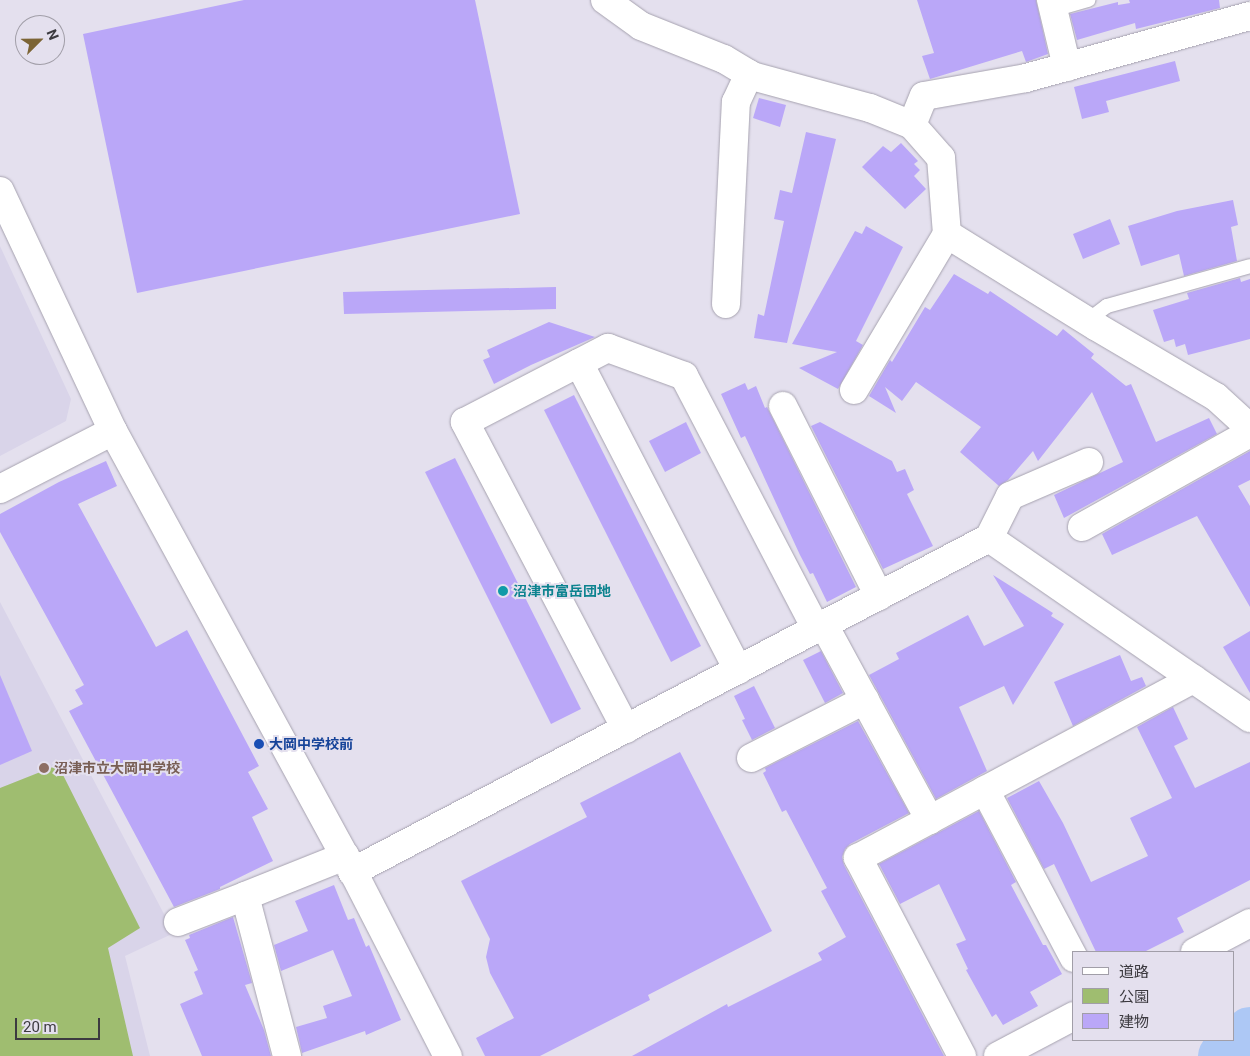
<!DOCTYPE html>
<html>
<head>
<meta charset="utf-8">
<style>
	body { margin:0 }
	#map { position:relative; width:1250px; height:1056px; overflow:hidden; background:#e4e0ee; font-family:Roboto,"Noto Sans JP",sans-serif }
	div>[style] { position:absolute }
	.built>* { inset:0; background:#d9d4e9 }
	.green>* { inset:0; background:#9fbd70 }
	.river>* { height:51px; margin:-25.5px; padding:0 25.5px; transform-origin:25.5px; border-radius:25.5px; background:#adc8f5 }
	.building>* { inset:0; background:#baa7f8 }
	.roads { filter:drop-shadow(0 0 1px #a6a2af) drop-shadow(0 0 1px #a6a2af) }
	.service>* { height:14px; margin:-7px; padding:0 7px; transform-origin:7px; border-radius:7px; background:#fff }
	.minor>* { height:28px; margin:-14px; padding:0 14px; transform-origin:14px; border-radius:14px; background:#fff }
	.tertiary>* { height:28px; margin:-14px; padding:0 14px; transform-origin:14px; border-radius:14px; background:#fff }
	.dots>* { width:14px; height:14px; translate:-50% -50%; box-sizing:border-box; border:2px solid #e4e0ee; border-radius:50% }
	span { translate:-50% -50%; white-space:nowrap; text-align:center; line-height:1.15; -webkit-text-stroke:4px #e4e0ee; paint-order:stroke }
	.culture-label { font-size:14px; color:#0d838f; font-weight:700 }
	.left { translate:0 -50%; text-align:left }
	.transit-label { font-size:14px; color:#164399; font-weight:700 }
	.education-label { font-size:14px; color:#785e54; font-weight:700 }
	.legend { position:absolute; left:1072px; top:951px; width:162px; height:90px; box-sizing:border-box; background:#e4e0ee; border:1px solid #a19ea8; margin:0; padding:6px 9px; list-style:none; font-size:15px; color:#3c3a40 }
	.legend li { display:flex; align-items:center; gap:10px; height:25px }
	.legend b { width:25px; border:1px solid #a19ea8 }
	.north { position:absolute; left:15px; top:15px; width:50px; height:50px; box-sizing:border-box; background:#e4e0ee; border:1px solid #a19ea8; border-radius:50%; rotate:67deg; font-size:14px; font-weight:700; line-height:20px; text-align:center; color:#3c3a40 }
	.north::after { content:''; display:block; margin:auto; width:18px; height:22px; background:#7c6435; clip-path:polygon(50% 0,100% 100%,50% 72%,0 100%) }
	.scale { position:absolute; left:15px; top:1018px; width:85px; height:22px; box-sizing:border-box; border:2px solid #3c3a40; border-top:0; padding-left:6px; font-size:15px; line-height:18px; white-space:nowrap; color:#3c3a40; -webkit-text-stroke:4px #e4e0ee; paint-order:stroke }
</style>
</head>
<body>
<div id="map">
	<div class="built">
		<div style="clip-path:polygon(0 246px,71px 399px,66px 421px,0 456px)"></div>
		<div style="clip-path:polygon(0 602px,174px 933px,125px 956px,150px 1056px,0 1056px)"></div>
	</div>
	<div class="green">
		<div style="clip-path:polygon(58px 765px,140px 928px,108px 948px,133px 1056px,0 1056px,0 788px)"></div>
	</div>
	<div class="river">
		<div style="left:1223px;top:1056px;width:36px;rotate:-42deg"></div>
	</div>
	<div class="building">
		<div style="clip-path:polygon(244px 0,475px 0,520px 214px,137px 293px,83px 34px)"></div>
		<div style="clip-path:polygon(917px 0,1036px 0,1048px 54px,1026px 62px,1022px 51px,930px 79px,922px 56px,934px 53px)"></div>
		<div style="clip-path:polygon(1129px 0,1219px 0,1220px 8px,1136px 29px,1135px 23px,1077px 40px,1070px 14px,1118px 2px,1118px 5px,1130px 3px)"></div>
		<div style="clip-path:polygon(1175px 61px,1180px 81px,1106px 101px,1109px 112px,1082px 119px,1074px 87px)"></div>
		<div style="clip-path:polygon(759px 98px,786px 105px,780px 127px,753px 118px)"></div>
		<div style="clip-path:polygon(806px 132px,836px 139px,787px 343px,754px 338px,758px 314px,764px 316px,784px 221px,774px 219px,780px 190px,792px 193px)"></div>
		<div style="clip-path:polygon(901px 143px,918px 161px,914px 164px,920px 170px,914px 176px,926px 189px,905px 209px,862px 167px,883px 146px,891px 152px)"></div>
		<div style="clip-path:polygon(1233px 200px,1238px 225px,1231px 227px,1237px 261px,1184px 276px,1179px 254px,1141px 266px,1128px 226px,1177px 211px)"></div>
		<div style="clip-path:polygon(1110px 219px,1120px 244px,1083px 259px,1073px 234px)"></div>
		<div style="clip-path:polygon(866px 226px,903px 247px,856px 341px,863px 345px,838px 389px,799px 368px,837px 352px,792px 344px,855px 231px,862px 234px)"></div>
		<div style="clip-path:polygon(954px 274px,988px 294px,990px 291px,1057px 336px,1063px 329px,1094px 354px,1091px 358px,1126px 386px,1131px 384px,1156px 442px,1209px 418px,1217px 434px,1064px 518px,1054px 495px,1123px 462px,1092px 392px,1038px 461px,1033px 451px,1008px 480px,999px 486px,960px 452px,981px 427px,916px 382px,902px 401px,885px 387px,896px 413px,869px 396px,890px 360px,892px 362px,925px 307px,930px 310px)"></div>
		<div style="clip-path:polygon(1240px 278px,1241px 282px,1250px 279px,1250px 339px,1188px 355px,1185px 344px,1176px 347px,1174px 339px,1164px 342px,1153px 310px,1189px 299px,1187px 293px)"></div>
		<div style="clip-path:polygon(556px 287px,556px 309px,344px 314px,343px 292px)"></div>
		<div style="clip-path:polygon(549px 322px,595px 337px,531px 365px,494px 384px,483px 360px,490px 357px,487px 350px)"></div>
		<div style="clip-path:polygon(745px 383px,748px 390px,756px 386px,765px 408px,767px 407px,856px 587px,827px 602px,813px 573px,810px 574px,800px 555px,745px 436px,741px 438px,721px 394px)"></div>
		<div style="clip-path:polygon(574px 395px,701px 646px,671px 662px,544px 410px)"></div>
		<div style="clip-path:polygon(686px 422px,701px 453px,665px 472px,649px 441px)"></div>
		<div style="clip-path:polygon(820px 422px,892px 461px,897px 472px,905px 469px,914px 490px,907px 494px,933px 546px,883px 569px,811px 426px)"></div>
		<div style="clip-path:polygon(1250px 451px,1250px 480px,1238px 486px,1250px 506px,1250px 607px,1197px 516px,1112px 555px,1102px 534px)"></div>
		<div style="clip-path:polygon(455px 458px,581px 709px,551px 724px,425px 472px)"></div>
		<div style="clip-path:polygon(106px 461px,117px 486px,78px 504px,156px 647px,187px 630px,259px 766px,248px 772px,268px 809px,252px 817px,273px 861px,220px 887px,220px 889px,174px 907px,69px 711px,83px 704px,75px 690px,84px 685px,0 532px,0 514px,59px 482px)"></div>
		<div style="clip-path:polygon(993px 575px,1053px 613px,1051px 616px,1064px 624px,1013px 705px,1004px 686px,959px 707px,987px 771px,936px 799px,869px 675px,899px 659px,896px 653px,968px 615px,984px 646px,1024px 626px)"></div>
		<div style="clip-path:polygon(1250px 631px,1250px 693px,1223px 647px)"></div>
		<div style="clip-path:polygon(821px 651px,843px 693px,825px 703px,803px 660px)"></div>
		<div style="clip-path:polygon(1120px 655px,1131px 681px,1142px 677px,1146px 686px,1073px 726px,1054px 682px)"></div>
		<div style="clip-path:polygon(0 675px,32px 751px,0 765px)"></div>
		<div style="clip-path:polygon(754px 686px,775px 728px,752px 740px,742px 720px,745px 719px,734px 696px)"></div>
		<div style="clip-path:polygon(1173px 707px,1188px 739px,1174px 746px,1195px 788px,1250px 762px,1250px 880px,1177px 918px,1184px 932px,1144px 952px,1096px 952px,1054px 864px,1044px 869px,1007px 798px,1039px 781px,1063px 823px,1091px 882px,1148px 856px,1130px 818px,1172px 798px,1137px 727px)"></div>
		<div style="clip-path:polygon(858px 721px,909px 813px,850px 844px,845px 849px,842px 857px,844px 865px,944px 1056px,632px 1056px,727px 1004px,728px 1007px,822px 960px,818px 953px,846px 937px,821px 891px,827px 888px,786px 810px,782px 812px,763px 773px,766px 771px,765px 768px)"></div>
		<div style="clip-path:polygon(680px 752px,772px 931px,648px 995px,650px 1000px,540px 1056px,485px 1056px,476px 1038px,514px 1018px,490px 973px,486px 957px,490px 939px,461px 881px,587px 817px,580px 803px)"></div>
		<div style="clip-path:polygon(979px 811px,1016px 882px,1011px 885px,1043px 945px,1046px 945px,1062px 974px,1030px 992px,1038px 1006px,1003px 1025px,996px 1014px,992px 1017px,966px 970px,968px 969px,956px 944px,966px 940px,939px 884px,900px 904px,879px 864px)"></div>
		<div style="clip-path:polygon(334px 885px,348px 920px,354px 918px,366px 947px,369px 945px,401px 1020px,366px 1035px,365px 1031px,302px 1053px,296px 1027px,327px 1018px,323px 1006px,352px 996px,333px 950px,281px 971px,274px 945px,308px 931px,295px 901px)"></div>
		<div style="clip-path:polygon(233px 917px,252px 983px,245px 985px,264px 1030px,271px 1056px,202px 1056px,180px 1004px,203px 994px,194px 972px,198px 970px,185px 940px,190px 938px,189px 935px)"></div>
	</div>
	<div class="roads">
		<div class="service">
			<div style="left:1053px;top:10px;width:37px;rotate:-16deg"></div>
			<div style="left:1087px;top:321px;width:25px;rotate:-37deg"></div>
			<div style="left:1107px;top:306px;width:148px;rotate:-15.6deg"></div>
		</div>
		<div class="minor">
			<div style="left:605px;top:0;width:44px;rotate:35.8deg"></div>
			<div style="left:641px;top:26px;width:89px;rotate:21.7deg"></div>
			<div style="left:724px;top:59px;width:33px;rotate:31deg"></div>
			<div style="left:752px;top:76px;width:122px;rotate:15.2deg"></div>
			<div style="left:870px;top:108px;width:45px;rotate:22deg"></div>
			<div style="left:912px;top:125px;width:44px;rotate:48.7deg"></div>
			<div style="left:941px;top:158px;width:76px;rotate:85.5deg"></div>
			<div style="left:947px;top:234px;width:176px;rotate:31.8deg"></div>
			<div style="left:1097px;top:327px;width:138px;rotate:30.5deg"></div>
			<div style="left:1216px;top:397px;width:46px;rotate:42.4deg"></div>
			<div style="left:1051px;top:0;width:69px;rotate:76.6deg"></div>
			<div style="left:912px;top:125px;width:31px;rotate:-68deg"></div>
			<div style="left:924px;top:96px;width:104px;rotate:-10deg"></div>
			<div style="left:1026px;top:78px;width:232px;rotate:-15.5deg"></div>
			<div style="left:726px;top:304px;width:202px;rotate:-87.2deg"></div>
			<div style="left:736px;top:102px;width:31px;rotate:-65deg"></div>
			<div style="left:579px;top:363px;width:346px;rotate:62.6deg"></div>
			<div style="left:854px;top:390px;width:182px;rotate:-59.2deg"></div>
			<div style="left:783px;top:406px;width:213px;rotate:63.2deg"></div>
			<div style="left:0;top:489px;width:127px;rotate:-27.2deg"></div>
			<div style="left:1082px;top:527px;width:193px;rotate:-29.2deg"></div>
			<div style="left:989px;top:538px;width:47px;rotate:-63.4deg"></div>
			<div style="left:1010px;top:496px;width:86px;rotate:-23.3deg"></div>
			<div style="left:824px;top:625px;width:222px;rotate:61.5deg"></div>
			<div style="left:626px;top:729px;width:347px;rotate:-117.7deg"></div>
			<div style="left:465px;top:422px;width:161px;rotate:-27.4deg"></div>
			<div style="left:608px;top:348px;width:81px;rotate:20.2deg"></div>
			<div style="left:684px;top:376px;width:285px;rotate:62.4deg"></div>
			<div style="left:751px;top:758px;width:128px;rotate:-27deg"></div>
			<div style="left:985px;top:790px;width:190px;rotate:62.1deg"></div>
			<div style="left:352px;top:872px;width:719px;rotate:-27.67deg"></div>
			<div style="left:989px;top:538px;width:317px;rotate:34.6deg"></div>
			<div style="left:178px;top:922px;width:72px;rotate:-21.2deg"></div>
			<div style="left:1195px;top:952px;width:62px;rotate:-27.8deg"></div>
			<div style="left:287px;top:1056px;width:165px;rotate:-104.7deg"></div>
			<div style="left:245px;top:896px;width:108px;rotate:-21.8deg"></div>
			<div style="left:962px;top:1056px;width:224px;rotate:-117.7deg"></div>
			<div style="left:858px;top:858px;width:380px;rotate:-28.1deg"></div>
			<div style="left:998px;top:1056px;width:86px;rotate:-27.8deg"></div>
		</div>
		<div class="tertiary">
			<div style="left:0;top:191px;width:265px;rotate:64.8deg"></div>
			<div style="left:113px;top:431px;width:484px;rotate:61.4deg"></div>
			<div style="left:345px;top:856px;width:225px;rotate:62.8deg"></div>
		</div>
	</div>
	<div class="dots">
		<div style="left:503px;top:591px;background:#0f9aa8"></div>
		<div style="left:259px;top:744px;background:#1a4fb4"></div>
		<div style="left:44px;top:768px;background:#8d6e63"></div>
	</div>
	<div class="culture-label">
		<span class="left" style="left:513px;top:591px">沼津市富岳団地</span>
	</div>
	<div class="transit-label">
		<span class="left" style="left:269px;top:744px">大岡中学校前</span>
	</div>
	<div class="education-label">
		<span class="left" style="left:54px;top:768px">沼津市立大岡中学校</span>
	</div>
	<ul class="legend">
	<li><b style="height:6px;background:#fff"></b>道路</li>
	<li><b style="height:14px;background:#9fbd70"></b>公園</li>
	<li><b style="height:14px;background:#baa7f8"></b>建物</li>
	</ul>
	<div class="north">N</div>
	<div class="scale">20 m</div>
</div>
</body>
</html>
